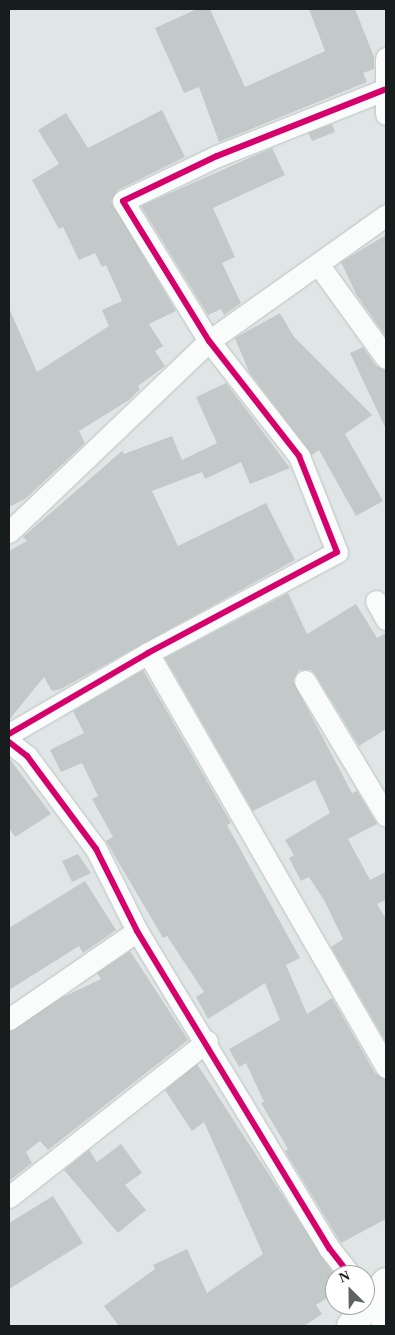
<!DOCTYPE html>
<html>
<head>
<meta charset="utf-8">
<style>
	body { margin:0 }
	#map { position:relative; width:395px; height:1335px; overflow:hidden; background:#e0e6e6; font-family:"Times New Roman",serif }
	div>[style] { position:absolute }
	.building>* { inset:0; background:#c3c9c9 }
	.roads { filter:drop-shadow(0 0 1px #bdc2c2) drop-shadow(0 0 1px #bdc2c2) }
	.street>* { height:21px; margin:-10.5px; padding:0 10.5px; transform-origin:10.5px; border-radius:10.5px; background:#fafbfb }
	.secondary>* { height:28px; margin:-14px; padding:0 14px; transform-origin:14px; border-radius:14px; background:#fafbfb }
	.cycleway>* { height:6px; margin:-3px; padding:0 3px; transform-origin:3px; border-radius:3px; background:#d6006c }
	span { translate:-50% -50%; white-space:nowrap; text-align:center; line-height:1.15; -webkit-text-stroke:4.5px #fff; paint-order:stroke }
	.frame { position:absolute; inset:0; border:10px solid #171c1c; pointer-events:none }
	.north { position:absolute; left:325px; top:1265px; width:50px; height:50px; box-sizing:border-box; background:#fff; border:1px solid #a2a4a4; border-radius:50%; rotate:337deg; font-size:14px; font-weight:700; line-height:20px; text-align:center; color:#171c1c }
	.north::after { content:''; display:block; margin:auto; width:18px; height:22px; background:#5d6363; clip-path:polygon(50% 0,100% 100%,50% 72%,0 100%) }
</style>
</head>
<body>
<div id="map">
	<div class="building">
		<div style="clip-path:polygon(197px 9px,210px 9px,245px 87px,325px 51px,309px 9px,355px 9px,374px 57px,374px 69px,363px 73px,367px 82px,219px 142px,199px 87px,184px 93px,155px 28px)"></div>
		<div style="clip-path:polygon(162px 110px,185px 157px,118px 190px,111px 201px,176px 311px,149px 324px,163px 346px,155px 351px,165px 366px,138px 386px,140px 389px,129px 400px,79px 431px,85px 443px,25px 499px,9px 507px,9px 308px,37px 372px,109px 326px,102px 310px,122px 301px,106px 265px,102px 267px,95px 253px,79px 260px,63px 227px,59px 229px,32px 180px,59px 164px,38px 130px,66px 113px,88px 148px)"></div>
		<div style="clip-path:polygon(332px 124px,335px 132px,312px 141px,308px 133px)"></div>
		<div style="clip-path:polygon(272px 148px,285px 175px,213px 208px,235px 257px,222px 263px,241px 303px,224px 315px,221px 309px,208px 315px,141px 206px)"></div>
		<div style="clip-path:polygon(386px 235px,386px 337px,356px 294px,341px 262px)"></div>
		<div style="clip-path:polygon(280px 313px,294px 337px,372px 415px,345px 434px,383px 501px,356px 516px,319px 450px,312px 455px,249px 372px,235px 338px)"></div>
		<div style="clip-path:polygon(363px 347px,376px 366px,386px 370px,386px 429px,350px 353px)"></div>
		<div style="clip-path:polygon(226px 383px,290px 468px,250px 484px,241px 462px,205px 479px,202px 472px,152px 491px,178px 546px,266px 503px,295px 560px,61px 689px,52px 691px,44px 677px,9px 720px,9px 551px,27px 541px,23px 537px,122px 451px,124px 454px,172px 436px,182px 460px,217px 443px,196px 397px)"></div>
		<div style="clip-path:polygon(288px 593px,307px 634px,356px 604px,377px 638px,386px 633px,386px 729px,359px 746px,315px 674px,311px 670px,299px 670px,293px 681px,352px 793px,357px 791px,377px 824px,348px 839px,370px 880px,386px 872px,386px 900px,377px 904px,386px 919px,386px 1042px,331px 947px,343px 939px,324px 900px,309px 877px,301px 881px,289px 858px,294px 855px,285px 840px,330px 813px,315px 780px,253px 811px,165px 658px)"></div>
		<div style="clip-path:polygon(143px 670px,231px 823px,227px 825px,300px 958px,286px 965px,307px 1014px,332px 998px,375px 1073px,386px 1079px,386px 1219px,341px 1243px,285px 1151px,288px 1149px,261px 1103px,264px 1102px,246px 1063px,239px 1067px,229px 1049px,280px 1020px,265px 983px,208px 1019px,196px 997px,204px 992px,167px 936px,163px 938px,106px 841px,113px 837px,92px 799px,98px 796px,82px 763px,61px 772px,50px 750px,84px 733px,73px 711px)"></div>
		<div style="clip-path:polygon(9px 758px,51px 814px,15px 837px,9px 828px)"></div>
		<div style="clip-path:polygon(78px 854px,91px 873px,72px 882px,62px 861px)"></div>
		<div style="clip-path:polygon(85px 881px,116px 930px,83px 953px,79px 946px,9px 990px,9px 928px)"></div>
		<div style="clip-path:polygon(130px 951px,188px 1040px,48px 1150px,40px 1141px,26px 1152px,32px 1163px,9px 1181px,9px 1031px,61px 998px,101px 979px,97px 973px)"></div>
		<div style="clip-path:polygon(197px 1064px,335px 1276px,335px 1293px,316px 1305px,322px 1314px,304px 1326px,119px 1326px,104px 1306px,155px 1269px,153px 1265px,187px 1249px,207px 1293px,263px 1254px,204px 1122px,192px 1131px,165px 1090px)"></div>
		<div style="clip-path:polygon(121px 1144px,142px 1173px,125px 1185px,146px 1210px,118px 1233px,64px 1170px,89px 1150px,97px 1162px)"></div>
		<div style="clip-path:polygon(53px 1196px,83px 1243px,9px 1289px,9px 1223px)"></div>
	</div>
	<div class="roads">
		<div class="street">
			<div style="left:386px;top:58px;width:56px;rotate:90deg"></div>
			<div style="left:318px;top:264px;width:116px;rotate:54.1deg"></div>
			<div style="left:9px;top:532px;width:277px;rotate:-43.7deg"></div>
			<div style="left:209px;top:341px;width:217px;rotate:-35.4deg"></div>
			<div style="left:376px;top:601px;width:21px;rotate:61deg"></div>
			<div style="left:148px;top:653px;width:478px;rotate:60.1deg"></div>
			<div style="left:305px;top:681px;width:157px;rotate:59deg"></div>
			<div style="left:9px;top:734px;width:161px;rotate:-30.2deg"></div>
			<div style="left:148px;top:653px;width:214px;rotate:-28.1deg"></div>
			<div style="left:337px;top:552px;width:103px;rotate:-111.6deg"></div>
			<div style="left:299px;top:456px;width:146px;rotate:-128deg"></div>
			<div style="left:209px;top:341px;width:164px;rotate:-121.6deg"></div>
			<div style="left:123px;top:201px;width:104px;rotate:-25.6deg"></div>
			<div style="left:217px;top:156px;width:180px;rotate:-21.6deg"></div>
			<div style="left:9px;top:742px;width:23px;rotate:38deg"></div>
			<div style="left:27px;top:756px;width:116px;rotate:53.4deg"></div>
			<div style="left:96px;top:849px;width:92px;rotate:63.4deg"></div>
			<div style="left:137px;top:931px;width:371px;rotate:58.8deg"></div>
			<div style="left:329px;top:1248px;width:34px;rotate:52deg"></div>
			<div style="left:9px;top:1019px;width:155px;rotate:-34.5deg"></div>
			<div style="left:9px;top:1197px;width:252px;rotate:-38.2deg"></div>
			<div style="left:365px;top:1294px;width:38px;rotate:58deg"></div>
		</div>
		<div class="secondary">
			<div style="left:351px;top:1326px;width:56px;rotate:-51.5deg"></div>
		</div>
	</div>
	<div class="cycleway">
		<div style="left:9px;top:734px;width:161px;rotate:-30.2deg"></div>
		<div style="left:148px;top:653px;width:214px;rotate:-28.1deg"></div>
		<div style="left:337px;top:552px;width:103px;rotate:-111.6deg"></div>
		<div style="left:299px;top:456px;width:146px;rotate:-128deg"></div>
		<div style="left:209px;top:341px;width:164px;rotate:-121.6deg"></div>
		<div style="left:123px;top:201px;width:104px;rotate:-25.6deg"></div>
		<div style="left:217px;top:156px;width:180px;rotate:-21.6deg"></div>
		<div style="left:9px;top:742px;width:23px;rotate:38deg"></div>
		<div style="left:27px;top:756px;width:116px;rotate:53.4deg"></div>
		<div style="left:96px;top:849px;width:92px;rotate:63.4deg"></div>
		<div style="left:137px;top:931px;width:371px;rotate:58.8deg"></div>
		<div style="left:329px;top:1248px;width:34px;rotate:52deg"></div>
	</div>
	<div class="frame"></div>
	<div class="north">N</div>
</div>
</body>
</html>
